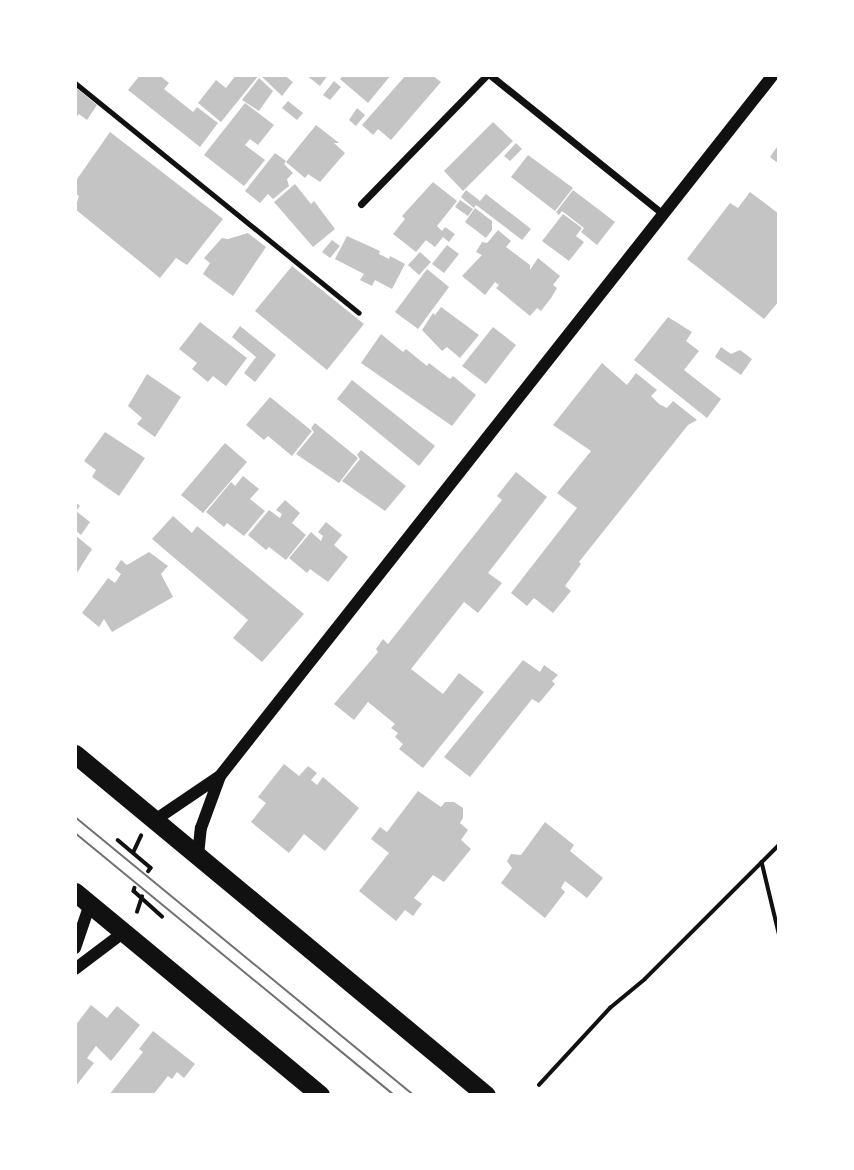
<!DOCTYPE html>
<html>
<head>
<meta charset="utf-8">
<style>
	body { margin:0 }
	#map { position:relative; width:854px; height:1170px; overflow:hidden; background:#fff; font-family:Poppins,sans-serif }
	div>[style] { position:absolute }
	.building>* { inset:0; background:#c4c4c4 }
	.path>* { height:3.5px; margin:-1.75px; padding:0 1.75px; transform-origin:1.75px; border-radius:1.75px; background:#111 }
	.service>* { height:5px; margin:-2.5px; padding:0 2.5px; transform-origin:2.5px; border-radius:2.5px; background:#111 }
	.minor>* { height:7px; margin:-3.5px; padding:0 3.5px; transform-origin:3.5px; border-radius:3.5px; background:#111 }
	.tertiary>* { height:12px; margin:-6px; padding:0 6px; transform-origin:6px; border-radius:6px; background:#111 }
	.trunk>* { height:19px; margin:-9.5px; padding:0 9.5px; transform-origin:9.5px; border-radius:9.5px; background:#111 }
	.tram>* { height:2px; margin:-1px; padding:0 1px; transform-origin:1px; border-radius:1px; background:#707070 }
	span { translate:-50% -50%; white-space:nowrap; text-align:center; line-height:1.15; -webkit-text-stroke:5px #fff; paint-order:stroke }
	.frame { position:absolute; inset:0; border:77px solid #fff; pointer-events:none }
</style>
</head>
<body>
<div id="map">
	<div class="building">
		<div style="clip-path:polygon(140px 75px,159px 75px,169px 83px,164px 89px,193px 112px,197px 107px,218px 123px,200px 147px,128px 90px)"></div>
		<div style="clip-path:polygon(236px 75px,259px 75px,221px 122px,198px 103px,216px 80px,226px 88px)"></div>
		<div style="clip-path:polygon(260px 75px,284px 75px,293px 82px,282px 96px)"></div>
		<div style="clip-path:polygon(306px 75px,328px 75px,320px 86px)"></div>
		<div style="clip-path:polygon(344px 75px,391px 75px,368px 103px,340px 79px)"></div>
		<div style="clip-path:polygon(406px 75px,432px 75px,441px 82px,391px 140px,378px 129px,373px 135px,362px 125px)"></div>
		<div style="clip-path:polygon(259px 78px,273px 91px,259px 111px,242px 100px)"></div>
		<div style="clip-path:polygon(334px 81px,341px 87px,330px 100px,323px 95px)"></div>
		<div style="clip-path:polygon(75px 87px,97px 105px,87px 120px,79px 114px,75px 119px)"></div>
		<div style="clip-path:polygon(288px 101px,303px 113px,297px 120px,282px 108px)"></div>
		<div style="clip-path:polygon(245px 103px,274px 125px,258px 145px,250px 139px,245px 145px,265px 160px,244px 186px,204px 155px)"></div>
		<div style="clip-path:polygon(357px 108px,365px 115px,356px 126px,349px 120px)"></div>
		<div style="clip-path:polygon(493px 122px,513px 141px,463px 191px,444px 171px)"></div>
		<div style="clip-path:polygon(316px 125px,339px 143px,334px 143px,345px 153px,320px 182px,308px 174px,305px 178px,286px 162px)"></div>
		<div style="clip-path:polygon(110px 132px,223px 219px,187px 265px,176px 258px,160px 278px,75px 209px,79px 196px,75px 193px,75px 182px)"></div>
		<div style="clip-path:polygon(516px 143px,522px 149px,510px 161px,504px 156px)"></div>
		<div style="clip-path:polygon(779px 144px,779px 164px,770px 157px)"></div>
		<div style="clip-path:polygon(275px 153px,286px 161px,284px 164px,293px 173px,287px 179px,289px 186px,273px 199px,268px 194px,260px 203px,245px 191px)"></div>
		<div style="clip-path:polygon(528px 155px,573px 188px,555px 211px,511px 177px)"></div>
		<div style="clip-path:polygon(433px 182px,457px 201px,437px 226px,442px 231px,445px 227px,455px 234px,449px 242px,443px 237px,435px 247px,426px 240px,416px 252px,393px 234px,405px 219px,402px 216px)"></div>
		<div style="clip-path:polygon(295px 184px,311px 204px,314px 201px,335px 229px,313px 247px,274px 202px)"></div>
		<div style="clip-path:polygon(466px 190px,480px 201px,486px 194px,531px 229px,522px 240px,476px 205px,474px 208px,461px 197px)"></div>
		<div style="clip-path:polygon(573px 190px,615px 222px,597px 245px,581px 232px,584px 228px,562px 211px,559px 215px,556px 212px)"></div>
		<div style="clip-path:polygon(750px 192px,779px 214px,779px 301px,764px 319px,687px 259px,730px 203px,738px 208px)"></div>
		<div style="clip-path:polygon(460px 200px,473px 209px,468px 216px,455px 207px)"></div>
		<div style="clip-path:polygon(475px 208px,492px 221px,492px 230px,486px 238px,465px 222px)"></div>
		<div style="clip-path:polygon(563px 214px,582px 228px,576px 236px,584px 242px,569px 261px,542px 241px)"></div>
		<div style="clip-path:polygon(498px 230px,511px 241px,506px 247px,530px 265px,530px 270px,538px 258px,560px 276px,553px 285px,557px 288px,551px 298px,541px 311px,537px 308px,530px 316px,496px 288px,499px 285px,495px 282px,485px 295px,462px 276px,482px 255px,476px 252px,482px 242px,487px 243px)"></div>
		<div style="clip-path:polygon(248px 233px,266px 247px,233px 296px,203px 274px,210px 263px,204px 258px,222px 238px,228px 239px)"></div>
		<div style="clip-path:polygon(347px 236px,380px 251px,379px 254px,389px 259px,390px 256px,405px 264px,392px 289px,375px 280px,372px 286px,360px 280px,364px 274px,335px 259px)"></div>
		<div style="clip-path:polygon(332px 240px,340px 246px,330px 258px,322px 252px)"></div>
		<div style="clip-path:polygon(447px 245px,459px 254px,444px 273px,432px 264px)"></div>
		<div style="clip-path:polygon(420px 252px,431px 262px,419px 275px,408px 265px)"></div>
		<div style="clip-path:polygon(292px 266px,364px 324px,327px 370px,255px 311px)"></div>
		<div style="clip-path:polygon(427px 269px,449px 287px,418px 329px,395px 312px)"></div>
		<div style="clip-path:polygon(441px 307px,479px 335px,460px 358px,447px 347px,442px 351px,422px 330px,433px 313px,435px 315px)"></div>
		<div style="clip-path:polygon(668px 317px,692px 332px,686px 341px,699px 351px,684px 370px,721px 399px,707px 418px,634px 360px)"></div>
		<div style="clip-path:polygon(200px 322px,247px 358px,226px 386px,213px 376px,208px 382px,192px 369px,197px 363px,179px 349px)"></div>
		<div style="clip-path:polygon(240px 326px,276px 355px,255px 382px,244px 373px,256px 357px,232px 337px)"></div>
		<div style="clip-path:polygon(493px 327px,516px 345px,486px 384px,462px 366px)"></div>
		<div style="clip-path:polygon(381px 334px,403px 352px,406px 349px,427px 366px,429px 363px,450px 379px,453px 376px,476px 395px,452px 426px,361px 363px)"></div>
		<div style="clip-path:polygon(721px 347px,731px 354px,740px 350px,752px 359px,741px 375px,715px 357px)"></div>
		<div style="clip-path:polygon(602px 363px,627px 385px,636px 373px,657px 390px,651px 396px,659px 404px,667px 408px,673px 401px,697px 420px,688px 425px,579px 562px,581px 564px,565px 586px,571px 591px,553px 613px,534px 598px,527px 606px,511px 593px,577px 508px,557px 493px,591px 451px,553px 425px)"></div>
		<div style="clip-path:polygon(147px 374px,181px 397px,155px 437px,137px 424px,142px 418px,128px 406px)"></div>
		<div style="clip-path:polygon(352px 380px,435px 446px,419px 466px,337px 399px)"></div>
		<div style="clip-path:polygon(270px 397px,312px 431px,292px 456px,268px 436px,264px 440px,246px 425px)"></div>
		<div style="clip-path:polygon(315px 423px,358px 458px,339px 483px,296px 454px,314px 432px,311px 428px)"></div>
		<div style="clip-path:polygon(105px 432px,145px 458px,119px 496px,92px 477px,96px 470px,84px 461px)"></div>
		<div style="clip-path:polygon(225px 443px,247px 462px,203px 513px,181px 495px)"></div>
		<div style="clip-path:polygon(361px 450px,406px 486px,385px 511px,342px 481px,360px 459px,357px 455px)"></div>
		<div style="clip-path:polygon(516px 472px,547px 497px,488px 573px,502px 583px,478px 613px,464px 602px,411px 669px,443px 694px,459px 673px,484px 692px,423px 768px,399px 749px,403px 744px,395px 737px,398px 733px,391px 728px,395px 724px,368px 702px,354px 720px,334px 704px,378px 652px,376px 649px,383px 639px,388px 644px,502px 500px,497px 496px)"></div>
		<div style="clip-path:polygon(243px 476px,259px 489px,250px 499px,265px 511px,244px 536px,227px 523px,224px 527px,206px 512px,231px 482px,235px 486px)"></div>
		<div style="clip-path:polygon(285px 500px,300px 513px,292px 523px,306px 535px,286px 560px,269px 547px,266px 550px,248px 535px,269px 510px,280px 518px,282px 514px,276px 510px)"></div>
		<div style="clip-path:polygon(75px 502px,80px 506px,76px 511px,90px 522px,81px 535px,75px 530px)"></div>
		<div style="clip-path:polygon(173px 516px,192px 533px,197px 526px,304px 614px,262px 662px,233px 638px,248px 620px,152px 539px)"></div>
		<div style="clip-path:polygon(326px 522px,342px 535px,334px 545px,348px 557px,328px 582px,310px 569px,307px 573px,289px 558px,311px 532px,321px 541px,323px 536px,318px 532px)"></div>
		<div style="clip-path:polygon(75px 535px,92px 549px,75px 576px)"></div>
		<div style="clip-path:polygon(149px 552px,168px 566px,161px 574px,173px 597px,112px 632px,104px 619px,99px 627px,82px 613px,108px 578px,115px 583px,121px 574px,115px 569px,121px 560px,127px 565px)"></div>
		<div style="clip-path:polygon(523px 660px,540px 672px,544px 665px,558px 675px,552px 681px,555px 684px,539px 703px,532px 699px,470px 777px,444px 757px)"></div>
		<div style="clip-path:polygon(284px 764px,299px 776px,308px 766px,317px 773px,311px 780px,317px 785px,323px 777px,359px 808px,325px 851px,304px 834px,289px 853px,251px 822px,266px 803px,258px 797px)"></div>
		<div style="clip-path:polygon(418px 791px,441px 807px,445px 802px,454px 802px,463px 808px,463px 818px,460px 823px,468px 830px,461px 840px,471px 849px,444px 882px,433px 875px,414px 898px,422px 904px,413px 916px,405px 910px,396px 921px,359px 891px,389px 853px,371px 839px,380px 827px,387px 832px)"></div>
		<div style="clip-path:polygon(545px 822px,574px 845px,570px 851px,603px 878px,587px 898px,565px 881px,561px 888px,565px 892px,545px 918px,501px 883px,512px 868px,507px 861px,511px 854px,521px 855px)"></div>
		<div style="clip-path:polygon(91px 1005px,107px 1018px,117px 1006px,140px 1025px,111px 1061px,96px 1046px,87px 1058px,94px 1063px,75px 1087px,75px 1026px)"></div>
		<div style="clip-path:polygon(153px 1031px,195px 1064px,184px 1078px,177px 1072px,172px 1079px,168px 1076px,153px 1095px,109px 1095px,143px 1052px,139px 1049px)"></div>
	</div>
	<div class="path">
		<div style="left:118px;top:840px;width:43px;rotate:40.3deg"></div>
		<div style="left:151px;top:868px;width:4px;rotate:124deg"></div>
		<div style="left:133px;top:853px;width:19px;rotate:-65deg"></div>
		<div style="left:762px;top:862px;width:73px;rotate:76.5deg"></div>
		<div style="left:135px;top:888px;width:3px;rotate:108deg"></div>
		<div style="left:134px;top:891px;width:38px;rotate:42deg"></div>
		<div style="left:137px;top:912px;width:16px;rotate:-72deg"></div>
		<div style="left:539px;top:1085px;width:105px;rotate:-47.3deg"></div>
		<div style="left:610px;top:1008px;width:45px;rotate:-39.6deg"></div>
		<div style="left:645px;top:979px;width:190px;rotate:-45deg"></div>
	</div>
	<div class="service">
		<div style="left:75px;top:83px;width:365px;rotate:39deg"></div>
	</div>
	<div class="minor">
		<div style="left:490px;top:75px;width:223px;rotate:38.8deg"></div>
		<div style="left:361px;top:204px;width:180px;rotate:-45.7deg"></div>
	</div>
	<div class="tertiary">
		<div style="left:155px;top:820px;width:78px;rotate:-34.1deg"></div>
		<div style="left:198px;top:855px;width:27px;rotate:-84deg"></div>
		<div style="left:201px;top:828px;width:55px;rotate:-69.9deg"></div>
		<div style="left:220px;top:776px;width:893px;rotate:-51.73deg"></div>
		<div style="left:75px;top:948px;width:46px;rotate:-71.2deg"></div>
		<div style="left:75px;top:969px;width:61px;rotate:-37.1deg"></div>
	</div>
	<div class="trunk">
		<div style="left:75px;top:754px;width:534px;rotate:39.68deg"></div>
		<div style="left:75px;top:892px;width:318px;rotate:39.6deg"></div>
	</div>
	<div class="tram">
		<div style="left:75px;top:817px;width:438px;rotate:39.4deg"></div>
		<div style="left:75px;top:833px;width:413px;rotate:39.4deg"></div>
	</div>
	<div class="frame"></div>
</div>
</body>
</html>
